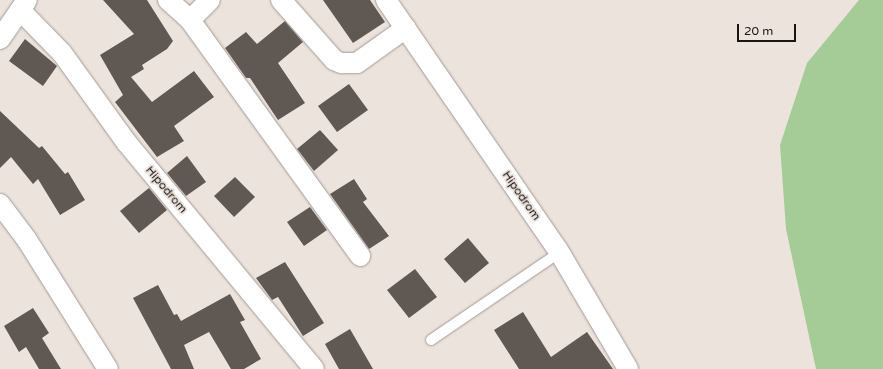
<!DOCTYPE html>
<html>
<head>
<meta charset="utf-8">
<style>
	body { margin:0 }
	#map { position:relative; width:883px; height:369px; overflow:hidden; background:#ede3dd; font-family:"Varela Round",sans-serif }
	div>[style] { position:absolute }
	.green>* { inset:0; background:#a5cc97 }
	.building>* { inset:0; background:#605853 }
	.roads { filter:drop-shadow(0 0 1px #a39a95) drop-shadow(0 0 1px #a39a95) }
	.lane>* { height:10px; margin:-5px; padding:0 5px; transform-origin:5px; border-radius:5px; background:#fff }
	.street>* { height:20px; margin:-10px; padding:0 10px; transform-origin:10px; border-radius:10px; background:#fff }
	span { translate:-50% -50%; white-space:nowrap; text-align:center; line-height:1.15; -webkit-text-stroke:4px #ede3dd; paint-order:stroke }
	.street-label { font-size:12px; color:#181513 }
	.scale { position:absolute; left:737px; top:24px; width:59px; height:18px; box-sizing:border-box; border:2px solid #181513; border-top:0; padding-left:5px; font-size:12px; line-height:14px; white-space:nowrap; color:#181513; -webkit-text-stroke:3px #ede3dd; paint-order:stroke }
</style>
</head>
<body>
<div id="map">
	<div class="green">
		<div style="clip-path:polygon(859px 0,883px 0,883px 369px,816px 369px,786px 229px,780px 145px,807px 63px)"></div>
	</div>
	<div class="building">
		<div style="clip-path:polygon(103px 0,147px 0,173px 41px,167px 49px,142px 65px,144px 69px,131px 77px,152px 102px,194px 71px,214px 97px,174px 126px,184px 141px,157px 157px,115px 102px,123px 95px,100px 55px,134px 34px)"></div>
		<div style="clip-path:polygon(323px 0,370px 0,385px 22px,353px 43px)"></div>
		<div style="clip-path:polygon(285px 21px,303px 42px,278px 63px,305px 103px,278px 120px,250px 78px,246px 78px,225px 48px,246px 32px,257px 44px)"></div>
		<div style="clip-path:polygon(25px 39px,57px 66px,43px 86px,9px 61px)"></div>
		<div style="clip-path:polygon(349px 84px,368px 110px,337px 132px,318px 106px)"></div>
		<div style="clip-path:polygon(0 111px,39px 148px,42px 146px,65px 174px,68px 172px,85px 200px,60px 215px,38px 179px,33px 184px,11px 157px,0 168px)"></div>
		<div style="clip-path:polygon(320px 130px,338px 150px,314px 171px,297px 149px)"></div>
		<div style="clip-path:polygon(187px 156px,206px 182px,186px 196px,167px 173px)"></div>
		<div style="clip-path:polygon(235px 177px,255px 197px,234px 217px,214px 196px)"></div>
		<div style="clip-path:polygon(354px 179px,367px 199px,363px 202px,389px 236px,369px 249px,330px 194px)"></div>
		<div style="clip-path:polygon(149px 188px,167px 210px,139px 233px,120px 211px)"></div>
		<div style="clip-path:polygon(310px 207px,327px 230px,304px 246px,287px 222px)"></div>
		<div style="clip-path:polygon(468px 238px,489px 263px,465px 283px,444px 259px)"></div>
		<div style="clip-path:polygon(285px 262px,324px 323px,303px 336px,278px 297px,272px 300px,256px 278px)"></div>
		<div style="clip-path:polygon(415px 269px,437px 297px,409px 318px,387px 290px)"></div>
		<div style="clip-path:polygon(158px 285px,174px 315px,177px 314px,181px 321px,230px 294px,245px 320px,240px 322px,261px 359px,244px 369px,231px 369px,209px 332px,184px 345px,194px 369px,171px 369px,133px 298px)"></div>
		<div style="clip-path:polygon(33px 308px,49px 333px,42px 338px,61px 369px,39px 369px,26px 347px,19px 352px,4px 326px)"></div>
		<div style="clip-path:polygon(523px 312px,551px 357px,587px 332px,613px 369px,519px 369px,494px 330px)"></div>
		<div style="clip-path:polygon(350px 329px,373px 369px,339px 369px,325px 344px)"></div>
	</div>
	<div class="roads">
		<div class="lane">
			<div style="left:431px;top:340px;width:149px;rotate:-34.3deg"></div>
			<div style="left:554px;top:256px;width:7px;rotate:-56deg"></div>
		</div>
		<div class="street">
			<div style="left:168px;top:0;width:30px;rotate:42deg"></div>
			<div style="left:190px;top:20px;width:291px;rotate:54.2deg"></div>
			<div style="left:281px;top:0;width:80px;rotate:48.5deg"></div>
			<div style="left:334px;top:60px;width:8px;rotate:23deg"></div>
			<div style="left:341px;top:63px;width:16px"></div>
			<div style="left:357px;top:63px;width:60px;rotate:-35.5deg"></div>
			<div style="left:386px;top:0;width:303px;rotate:55.5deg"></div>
			<div style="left:558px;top:250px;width:138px;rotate:59.5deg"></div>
			<div style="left:20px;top:10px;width:60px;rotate:45.7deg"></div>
			<div style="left:62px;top:53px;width:111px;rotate:54.2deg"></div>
			<div style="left:127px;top:143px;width:293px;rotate:50.4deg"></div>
			<div style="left:190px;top:20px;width:28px;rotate:-45deg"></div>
			<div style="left:0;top:39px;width:47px;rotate:-55.3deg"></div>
			<div style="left:0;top:204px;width:45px;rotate:53.1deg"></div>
			<div style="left:27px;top:240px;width:152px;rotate:57.9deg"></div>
		</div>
	</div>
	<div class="street-label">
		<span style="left:166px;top:190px;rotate:50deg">Hipodrom</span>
		<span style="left:521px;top:196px;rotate:55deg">Hipodrom</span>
	</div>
	<div class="scale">20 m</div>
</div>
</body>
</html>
